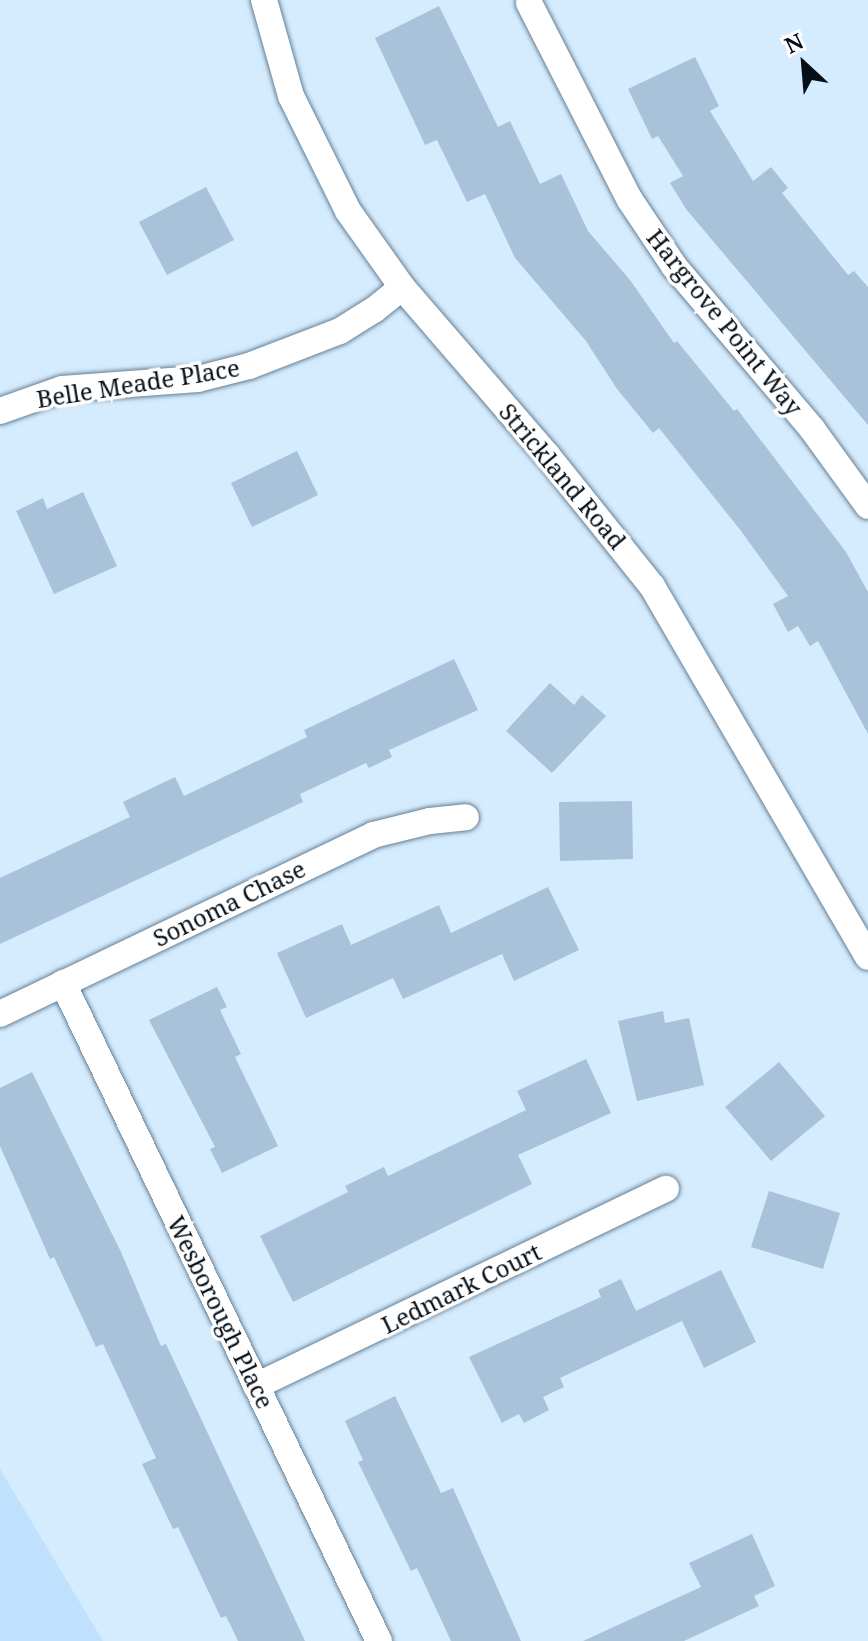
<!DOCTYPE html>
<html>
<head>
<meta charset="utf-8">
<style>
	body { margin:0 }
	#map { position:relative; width:868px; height:1641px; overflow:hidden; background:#d5ebfe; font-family:"Noto Serif",serif }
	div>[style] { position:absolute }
	.built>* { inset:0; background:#bfe1fd }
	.building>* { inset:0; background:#a8c3d9 }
	.roads { filter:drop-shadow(0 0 2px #668094) drop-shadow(0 0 2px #668094) }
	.street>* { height:26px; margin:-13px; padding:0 13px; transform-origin:13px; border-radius:13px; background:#fff }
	span { translate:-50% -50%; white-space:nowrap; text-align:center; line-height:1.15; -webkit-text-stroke:7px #fff; paint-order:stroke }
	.street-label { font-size:24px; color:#060f17 }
	.north { position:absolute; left:764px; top:24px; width:80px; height:80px; -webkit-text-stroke:6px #fff; paint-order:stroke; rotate:334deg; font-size:22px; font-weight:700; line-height:32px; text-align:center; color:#060f17 }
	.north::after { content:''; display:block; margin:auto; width:28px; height:36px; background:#060f17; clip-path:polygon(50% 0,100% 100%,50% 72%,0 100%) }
</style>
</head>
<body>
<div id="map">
	<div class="built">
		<div style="clip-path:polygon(0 1469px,103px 1641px,0 1641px)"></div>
	</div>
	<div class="building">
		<div style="clip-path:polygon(439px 6px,498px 127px,510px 121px,540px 184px,561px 174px,588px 231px,630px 280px,674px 343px,677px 341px,734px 411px,737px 409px,846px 552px,868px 592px,868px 734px,818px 641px,810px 646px,798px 626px,788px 632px,773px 604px,788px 596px,741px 531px,659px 428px,653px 433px,617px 389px,586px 341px,515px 258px,485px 194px,467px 202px,437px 140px,425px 145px,375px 38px)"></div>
		<div style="clip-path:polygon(695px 57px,719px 106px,710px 111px,753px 181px,771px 167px,788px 188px,782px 193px,848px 275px,854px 271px,868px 287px,868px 425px,686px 209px,670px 183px,683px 176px,658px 136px,652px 139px,628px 89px)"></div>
		<div style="clip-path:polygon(206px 187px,234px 240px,167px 275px,139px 222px)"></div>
		<div style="clip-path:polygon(297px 451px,318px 495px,252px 527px,231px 483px)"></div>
		<div style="clip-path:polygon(83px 492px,117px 566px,54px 594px,16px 511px,43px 498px,47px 509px)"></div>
		<div style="clip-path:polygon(454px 659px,478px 710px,389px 750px,392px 757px,369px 768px,366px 763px,300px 794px,303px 802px,0 944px,0 878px,130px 817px,123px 802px,175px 777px,184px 796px,307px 737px,304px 730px)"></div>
		<div style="clip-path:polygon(550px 683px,574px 705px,582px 695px,606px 716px,552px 773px,506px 731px)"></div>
		<div style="clip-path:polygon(632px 801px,633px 859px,560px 861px,559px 802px)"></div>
		<div style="clip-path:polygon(548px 887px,579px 950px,514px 981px,502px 954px,403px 999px,393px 978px,306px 1018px,277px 953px,342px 924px,351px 945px,439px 905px,451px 933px)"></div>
		<div style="clip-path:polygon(217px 987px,227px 1007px,220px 1010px,241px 1054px,235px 1057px,278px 1146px,222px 1173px,210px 1149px,215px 1147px,149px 1020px)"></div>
		<div style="clip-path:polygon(663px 1011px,665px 1023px,689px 1018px,704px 1085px,637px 1101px,618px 1021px)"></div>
		<div style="clip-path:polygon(586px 1059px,611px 1113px,518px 1155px,532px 1184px,293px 1302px,260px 1236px,348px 1192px,345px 1186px,384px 1167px,388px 1176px,526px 1110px,517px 1091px)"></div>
		<div style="clip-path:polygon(779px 1062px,825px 1116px,771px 1161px,725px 1107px)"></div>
		<div style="clip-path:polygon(32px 1072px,121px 1252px,161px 1346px,166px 1344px,305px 1641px,238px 1641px,226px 1616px,221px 1618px,178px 1527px,173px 1529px,142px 1464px,156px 1458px,103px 1344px,96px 1347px,54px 1257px,50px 1259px,0 1146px,0 1088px)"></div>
		<div style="clip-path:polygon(769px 1191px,840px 1213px,823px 1269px,751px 1247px)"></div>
		<div style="clip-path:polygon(721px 1270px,756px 1342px,704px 1368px,682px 1321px,560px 1378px,564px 1387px,543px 1397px,549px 1410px,524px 1423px,519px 1414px,502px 1423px,469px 1357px,601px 1297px,598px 1290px,621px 1279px,636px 1311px)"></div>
		<div style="clip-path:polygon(395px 1396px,441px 1493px,453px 1488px,521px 1641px,451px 1641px,417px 1568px,411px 1571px,358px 1462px,363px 1460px,345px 1421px)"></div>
		<div style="clip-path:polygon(752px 1534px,775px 1586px,754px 1596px,759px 1606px,684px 1641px,583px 1641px,701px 1587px,689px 1563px)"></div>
	</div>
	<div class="roads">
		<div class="street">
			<div style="left:264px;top:0;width:100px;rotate:74.3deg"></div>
			<div style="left:291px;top:96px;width:128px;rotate:63.6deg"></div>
			<div style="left:348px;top:211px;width:93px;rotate:54.6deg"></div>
			<div style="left:402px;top:287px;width:222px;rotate:49.2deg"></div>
			<div style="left:547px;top:455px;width:168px;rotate:51.3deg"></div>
			<div style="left:652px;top:586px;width:429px;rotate:59.8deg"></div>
			<div style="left:529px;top:3px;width:221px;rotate:62.9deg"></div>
			<div style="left:630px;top:200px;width:79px;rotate:56.3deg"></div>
			<div style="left:674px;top:266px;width:214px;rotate:49.7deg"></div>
			<div style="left:812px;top:429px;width:95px;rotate:54deg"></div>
			<div style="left:0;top:411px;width:66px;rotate:-19.5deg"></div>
			<div style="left:62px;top:389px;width:136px;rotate:-4.2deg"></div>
			<div style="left:198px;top:379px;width:53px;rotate:-14.3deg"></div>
			<div style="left:249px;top:366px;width:97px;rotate:-21deg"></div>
			<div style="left:340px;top:331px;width:40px;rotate:-32deg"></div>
			<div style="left:374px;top:310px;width:36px;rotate:-39deg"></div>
			<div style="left:63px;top:983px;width:730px;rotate:64.35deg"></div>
			<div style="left:0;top:1014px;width:414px;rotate:-25.6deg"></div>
			<div style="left:373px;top:835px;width:59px;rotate:-13.8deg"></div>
			<div style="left:430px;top:821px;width:36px;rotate:-6deg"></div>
			<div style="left:256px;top:1386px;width:455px;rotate:-25.7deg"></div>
		</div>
	</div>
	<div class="street-label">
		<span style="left:725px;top:322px;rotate:51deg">Hargrove Point Way</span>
		<span style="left:138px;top:383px;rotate:-9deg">Belle Meade Place</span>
		<span style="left:563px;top:476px;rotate:50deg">Strickland Road</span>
		<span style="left:229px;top:903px;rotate:-26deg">Sonoma Chase</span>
		<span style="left:461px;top:1288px;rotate:-26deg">Ledmark Court</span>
		<span style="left:221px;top:1312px;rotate:64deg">Wesborough Place</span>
	</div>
	<div class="north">N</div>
</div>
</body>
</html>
